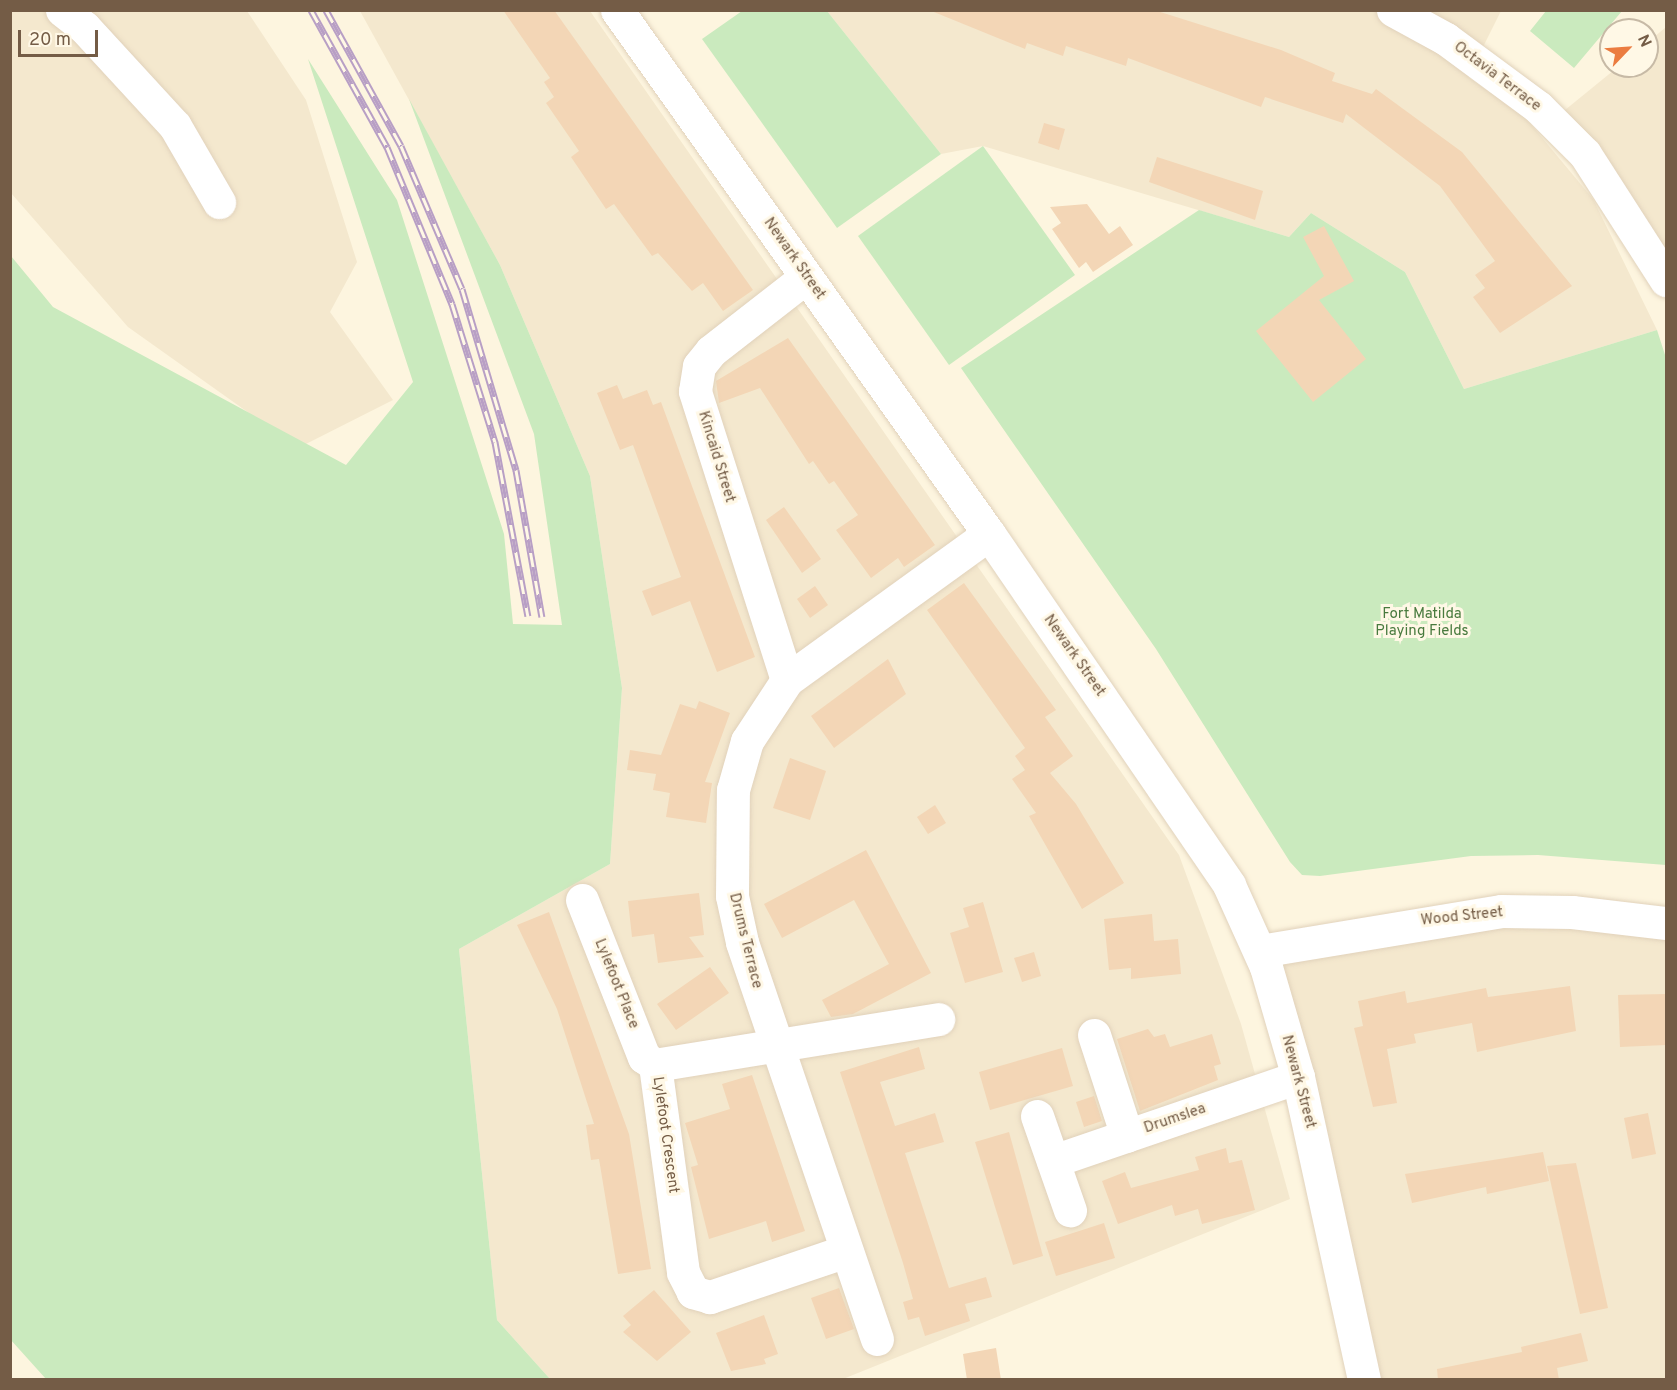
<!DOCTYPE html>
<html>
<head>
<meta charset="utf-8">
<style>
	body { margin:0 }
	#map { position:relative; width:1677px; height:1390px; overflow:hidden; background:#fdf5df; font-family:Overpass,sans-serif }
	div>[style] { position:absolute }
	.residential>* { inset:0; background:#f4e8ce }
	.green>* { inset:0; background:#caeabe }
	.building>* { inset:0; background:#f3d6b6 }
	.roads { filter:drop-shadow(0 0 2px #e1d2bb) drop-shadow(0 0 2px #e1d2bb) }
	.minor>* { height:33px; margin:-16.5px; padding:0 16.5px; transform-origin:16.5px; border-radius:16.5px; background:#fff }
	.rail>* { height:7px; margin-top:-3.5px; transform-origin:0; background:repeating-linear-gradient(90deg,#fff8e6 0 14px,#b89fc5 0 28px); box-sizing:border-box; border-block:2px solid #b89fc5 }
	span { translate:-50% -50%; white-space:nowrap; text-align:center; line-height:1.15; -webkit-text-stroke:6px #fff8e6; paint-order:stroke }
	.street-label { font-size:15px; color:#745c46 }
	.park-label { font-size:15px; color:#487a3e }
	.frame { position:absolute; inset:0; border:12px solid #745c46; pointer-events:none }
	.north { position:absolute; left:1599px; top:18px; width:60px; height:60px; box-sizing:border-box; background:#fff8e6; border:2px solid #c7baa6; border-radius:50%; rotate:65deg; font-size:16px; font-weight:700; line-height:24px; text-align:center; color:#745c46 }
	.north::after { content:''; display:block; margin:auto; width:21px; height:27px; background:#eb7c40; clip-path:polygon(50% 0,100% 100%,50% 72%,0 100%) }
	.scale { position:absolute; left:18px; top:30px; width:80px; height:27px; box-sizing:border-box; border:3px solid #745c46; border-top:0; padding-left:8px; font-size:18px; line-height:21px; white-space:nowrap; color:#745c46; -webkit-text-stroke:4px #fff8e6; paint-order:stroke }
</style>
</head>
<body>
<div id="map">
	<div class="residential">
		<div style="clip-path:polygon(10px 11px,247px 11px,306px 100px,357px 262px,330px 312px,393px 400px,298px 448px,128px 327px,11px 193px)"></div>
		<div style="clip-path:polygon(360px 11px,590px 11px,1179px 855px,1241px 1024px,1290px 1199px,843px 1379px,550px 1379px,497px 1320px,459px 949px,610px 864px,622px 688px,590px 476px,500px 265px)"></div>
		<div style="clip-path:polygon(827px 11px,1501px 11px,1468px 77px,1524px 116px,1593px 199px,1657px 330px,1464px 389px,1405px 272px,1311px 213px,1289px 237px,983px 146px,941px 154px)"></div>
		<div style="clip-path:polygon(1666px 27px,1666px 289px,1554px 119px,1619px 66px,1647px 66px,1647px 43px)"></div>
		<div style="clip-path:polygon(1480px 912px,1666px 925px,1666px 1379px,1361px 1379px,1259px 950px)"></div>
	</div>
	<div class="green">
		<div style="clip-path:polygon(742px 11px,827px 11px,941px 154px,837px 228px,702px 39px)"></div>
		<div style="clip-path:polygon(1546px 11px,1546px 10px,1622px 11px,1574px 68px,1530px 31px)"></div>
		<div style="clip-path:polygon(308px 59px,397px 200px,504px 534px,513px 624px,562px 625px,534px 434px,409px 99px,500px 265px,590px 476px,622px 688px,610px 864px,459px 949px,497px 1320px,550px 1379px,46px 1379px,10px 1339px,11px 256px,53px 307px,346px 465px,413px 382px)"></div>
		<div style="clip-path:polygon(983px 146px,1075px 275px,949px 365px,858px 236px)"></div>
		<div style="clip-path:polygon(1199px 210px,1289px 237px,1311px 213px,1405px 272px,1464px 389px,1657px 330px,1666px 358px,1666px 865px,1538px 855px,1471px 856px,1320px 876px,1302px 875px,1290px 862px,1156px 649px,961px 368px)"></div>
	</div>
	<div class="building">
		<div style="clip-path:polygon(503px 10px,554px 10px,753px 290px,723px 311px,703px 283px,692px 291px,658px 253px,652px 256px,614px 204px,606px 209px,571px 157px,579px 151px,546px 103px,554px 97px,544px 82px,550px 78px)"></div>
		<div style="clip-path:polygon(929px 10px,1154px 10px,1281px 50px,1335px 73px,1332px 81px,1372px 94px,1376px 89px,1462px 152px,1572px 286px,1500px 333px,1473px 297px,1485px 288px,1475px 275px,1495px 261px,1440px 186px,1346px 114px,1343px 123px,1265px 97px,1261px 107px,1128px 58px,1126px 66px,1066px 46px,1063px 56px,1027px 43px,1025px 49px)"></div>
		<div style="clip-path:polygon(1044px 123px,1065px 129px,1059px 150px,1038px 143px)"></div>
		<div style="clip-path:polygon(1157px 157px,1263px 191px,1255px 220px,1149px 182px)"></div>
		<div style="clip-path:polygon(1087px 204px,1109px 234px,1120px 226px,1133px 245px,1093px 272px,1086px 262px,1079px 268px,1052px 229px,1061px 223px,1050px 207px)"></div>
		<div style="clip-path:polygon(1324px 226px,1354px 281px,1319px 300px,1366px 359px,1313px 402px,1256px 331px,1324px 276px,1303px 237px)"></div>
		<div style="clip-path:polygon(788px 338px,935px 545px,904px 567px,898px 558px,871px 578px,836px 530px,858px 515px,834px 481px,829px 484px,813px 461px,809px 464px,760px 388px,719px 403px,716px 381px)"></div>
		<div style="clip-path:polygon(617px 385px,623px 399px,647px 390px,653px 405px,661px 402px,755px 657px,717px 672px,690px 601px,652px 616px,642px 591px,681px 577px,633px 445px,620px 450px,597px 393px)"></div>
		<div style="clip-path:polygon(784px 507px,821px 559px,802px 573px,766px 520px)"></div>
		<div style="clip-path:polygon(964px 583px,1056px 710px,1045px 717px,1073px 756px,1050px 773px,1076px 804px,1124px 883px,1082px 909px,1029px 816px,1036px 813px,1012px 779px,1025px 770px,1015px 756px,1025px 748px,927px 610px)"></div>
		<div style="clip-path:polygon(815px 586px,828px 605px,810px 618px,797px 599px)"></div>
		<div style="clip-path:polygon(888px 659px,906px 694px,834px 748px,811px 716px)"></div>
		<div style="clip-path:polygon(699px 701px,730px 713px,705px 782px,712px 783px,706px 823px,666px 817px,670px 793px,653px 790px,656px 774px,627px 770px,630px 750px,661px 755px,680px 704px,696px 709px)"></div>
		<div style="clip-path:polygon(790px 758px,826px 771px,810px 820px,773px 808px)"></div>
		<div style="clip-path:polygon(935px 805px,946px 823px,928px 834px,917px 817px)"></div>
		<div style="clip-path:polygon(866px 850px,931px 973px,853px 1014px,831px 1017px,822px 1000px,889px 964px,854px 900px,782px 938px,764px 904px)"></div>
		<div style="clip-path:polygon(699px 893px,704px 935px,689px 937px,704px 957px,658px 963px,654px 934px,632px 937px,628px 901px)"></div>
		<div style="clip-path:polygon(983px 902px,1003px 972px,965px 983px,950px 933px,969px 927px,963px 908px)"></div>
		<div style="clip-path:polygon(549px 912px,629px 1134px,651px 1269px,618px 1274px,599px 1159px,591px 1160px,586px 1125px,594px 1124px,557px 1009px,517px 925px)"></div>
		<div style="clip-path:polygon(1152px 914px,1154px 941px,1178px 939px,1181px 974px,1131px 979px,1131px 968px,1109px 970px,1104px 919px)"></div>
		<div style="clip-path:polygon(1034px 952px,1041px 976px,1022px 982px,1014px 958px)"></div>
		<div style="clip-path:polygon(710px 967px,729px 993px,676px 1030px,657px 1004px)"></div>
		<div style="clip-path:polygon(1570px 986px,1576px 1031px,1477px 1052px,1472px 1023px,1414px 1034px,1416px 1043px,1387px 1049px,1397px 1103px,1373px 1107px,1354px 1028px,1363px 1026px,1358px 1001px,1405px 991px,1407px 1003px,1486px 988px,1488px 997px)"></div>
		<div style="clip-path:polygon(1666px 994px,1666px 1045px,1620px 1047px,1618px 995px)"></div>
		<div style="clip-path:polygon(1148px 1029px,1154px 1037px,1165px 1034px,1170px 1047px,1212px 1034px,1221px 1064px,1214px 1066px,1218px 1080px,1140px 1111px,1117px 1039px)"></div>
		<div style="clip-path:polygon(919px 1047px,925px 1069px,880px 1082px,895px 1126px,935px 1113px,944px 1142px,905px 1153px,949px 1288px,986px 1277px,992px 1297px,965px 1304px,970px 1321px,925px 1336px,919px 1317px,908px 1320px,903px 1302px,913px 1299px,903px 1263px,840px 1072px)"></div>
		<div style="clip-path:polygon(1062px 1048px,1073px 1086px,990px 1110px,979px 1072px)"></div>
		<div style="clip-path:polygon(752px 1075px,805px 1231px,772px 1242px,766px 1221px,709px 1239px,691px 1167px,698px 1165px,685px 1123px,730px 1109px,722px 1084px)"></div>
		<div style="clip-path:polygon(1094px 1096px,1102px 1121px,1084px 1127px,1076px 1102px)"></div>
		<div style="clip-path:polygon(1648px 1113px,1656px 1154px,1632px 1159px,1624px 1118px)"></div>
		<div style="clip-path:polygon(1009px 1132px,1043px 1256px,1013px 1265px,975px 1142px)"></div>
		<div style="clip-path:polygon(1226px 1148px,1229px 1163px,1242px 1160px,1255px 1210px,1202px 1224px,1198px 1209px,1175px 1216px,1172px 1205px,1118px 1224px,1102px 1181px,1125px 1172px,1131px 1188px,1199px 1170px,1195px 1157px)"></div>
		<div style="clip-path:polygon(1543px 1152px,1549px 1181px,1487px 1194px,1486px 1187px,1412px 1203px,1405px 1174px)"></div>
		<div style="clip-path:polygon(1576px 1163px,1608px 1308px,1580px 1314px,1547px 1166px)"></div>
		<div style="clip-path:polygon(1104px 1223px,1115px 1258px,1056px 1276px,1045px 1242px)"></div>
		<div style="clip-path:polygon(839px 1288px,854px 1329px,826px 1339px,811px 1298px)"></div>
		<div style="clip-path:polygon(654px 1290px,691px 1332px,657px 1361px,623px 1332px,631px 1325px,623px 1316px)"></div>
		<div style="clip-path:polygon(764px 1315px,778px 1354px,764px 1359px,766px 1364px,731px 1371px,716px 1333px)"></div>
		<div style="clip-path:polygon(1581px 1333px,1588px 1361px,1557px 1368px,1559px 1380px,1438px 1380px,1437px 1369px,1522px 1352px,1521px 1347px)"></div>
		<div style="clip-path:polygon(996px 1348px,1001px 1380px,967px 1380px,963px 1354px)"></div>
	</div>
	<div class="roads">
		<div class="minor">
			<div style="left:62px;top:10px;width:28px;rotate:38deg"></div>
			<div style="left:84px;top:27px;width:134px;rotate:47.4deg"></div>
			<div style="left:175px;top:126px;width:88px;rotate:59.9deg"></div>
			<div style="left:617px;top:10px;width:643px;rotate:54.63deg"></div>
			<div style="left:989px;top:534px;width:425px;rotate:55.6deg"></div>
			<div style="left:1229px;top:885px;width:90px;rotate:65.7deg"></div>
			<div style="left:1266px;top:967px;width:115px;rotate:73.8deg"></div>
			<div style="left:1298px;top:1077px;width:310px;rotate:77.7deg"></div>
			<div style="left:1393px;top:10px;width:60px;rotate:28.7deg"></div>
			<div style="left:1446px;top:39px;width:114px;rotate:36.5deg"></div>
			<div style="left:1538px;top:107px;width:66px;rotate:45deg"></div>
			<div style="left:1585px;top:154px;width:150px;rotate:57.3deg"></div>
			<div style="left:787px;top:680px;width:303px;rotate:-107.7deg"></div>
			<div style="left:695px;top:391px;width:25px;rotate:-81deg"></div>
			<div style="left:699px;top:366px;width:19px;rotate:-51deg"></div>
			<div style="left:711px;top:351px;width:120px;rotate:-37.9deg"></div>
			<div style="left:582px;top:900px;width:169px;rotate:68.5deg"></div>
			<div style="left:644px;top:1057px;width:14px;rotate:36deg"></div>
			<div style="left:1260px;top:951px;width:244px;rotate:-9.4deg"></div>
			<div style="left:1501px;top:911px;width:71px;rotate:0.8deg"></div>
			<div style="left:1572px;top:912px;width:95px;rotate:6.7deg"></div>
			<div style="left:1094px;top:1035px;width:106px;rotate:71.9deg"></div>
			<div style="left:1037px;top:1116px;width:100px;rotate:70.7deg"></div>
			<div style="left:1053px;top:1161px;width:259px;rotate:-18.9deg"></div>
			<div style="left:846px;top:1251px;width:144px;rotate:161.3deg"></div>
			<div style="left:710px;top:1297px;width:18px;rotate:-164deg"></div>
			<div style="left:693px;top:1292px;width:22px;rotate:-117deg"></div>
			<div style="left:683px;top:1272px;width:209px;rotate:-97.7deg"></div>
			<div style="left:655px;top:1065px;width:287px;rotate:-9.2deg"></div>
			<div style="left:877px;top:1339px;width:419px;rotate:-108.8deg"></div>
			<div style="left:742px;top:942px;width:47px;rotate:-102.3deg"></div>
			<div style="left:732px;top:896px;width:106px;rotate:-89.5deg"></div>
			<div style="left:733px;top:790px;width:51px;rotate:-74.1deg"></div>
			<div style="left:747px;top:741px;width:73px;rotate:-56.7deg"></div>
			<div style="left:787px;top:680px;width:249px;rotate:-35.9deg"></div>
		</div>
	</div>
	<div class="rail">
		<div style="left:311px;top:10px;width:157px;rotate:61deg"></div>
		<div style="left:387px;top:147px;width:170px;rotate:67.5deg"></div>
		<div style="left:452px;top:304px;width:145px;rotate:72.7deg"></div>
		<div style="left:495px;top:442px;width:177px;rotate:79.3deg"></div>
		<div style="left:326px;top:10px;width:155px;rotate:61.1deg"></div>
		<div style="left:401px;top:146px;width:155px;rotate:66.9deg"></div>
		<div style="left:462px;top:289px;width:189px;rotate:73.4deg"></div>
		<div style="left:516px;top:470px;width:149px;rotate:80deg"></div>
	</div>
	<div class="street-label">
		<span style="left:1497px;top:77px;rotate:37deg">Octavia Terrace</span>
		<span style="left:794px;top:259px;rotate:55deg">Newark Street</span>
		<span style="left:716px;top:457px;rotate:73deg">Kincaid Street</span>
		<span style="left:1074px;top:656px;rotate:55deg">Newark Street</span>
		<span style="left:1462px;top:917px;rotate:-6deg">Wood Street</span>
		<span style="left:745px;top:941px;rotate:76deg">Drums Terrace</span>
		<span style="left:616px;top:984px;rotate:68deg">Lylefoot Place</span>
		<span style="left:1298px;top:1082px;rotate:75deg">Newark Street</span>
		<span style="left:1175px;top:1119px;rotate:-19deg">Drumslea</span>
		<span style="left:665px;top:1135px;rotate:82deg">Lylefoot Crescent</span>
	</div>
	<div class="park-label">
		<span style="left:1422px;top:623px">Fort Matilda<br>Playing Fields</span>
	</div>
	<div class="frame"></div>
	<div class="north">N</div>
	<div class="scale">20 m</div>
</div>
</body>
</html>
